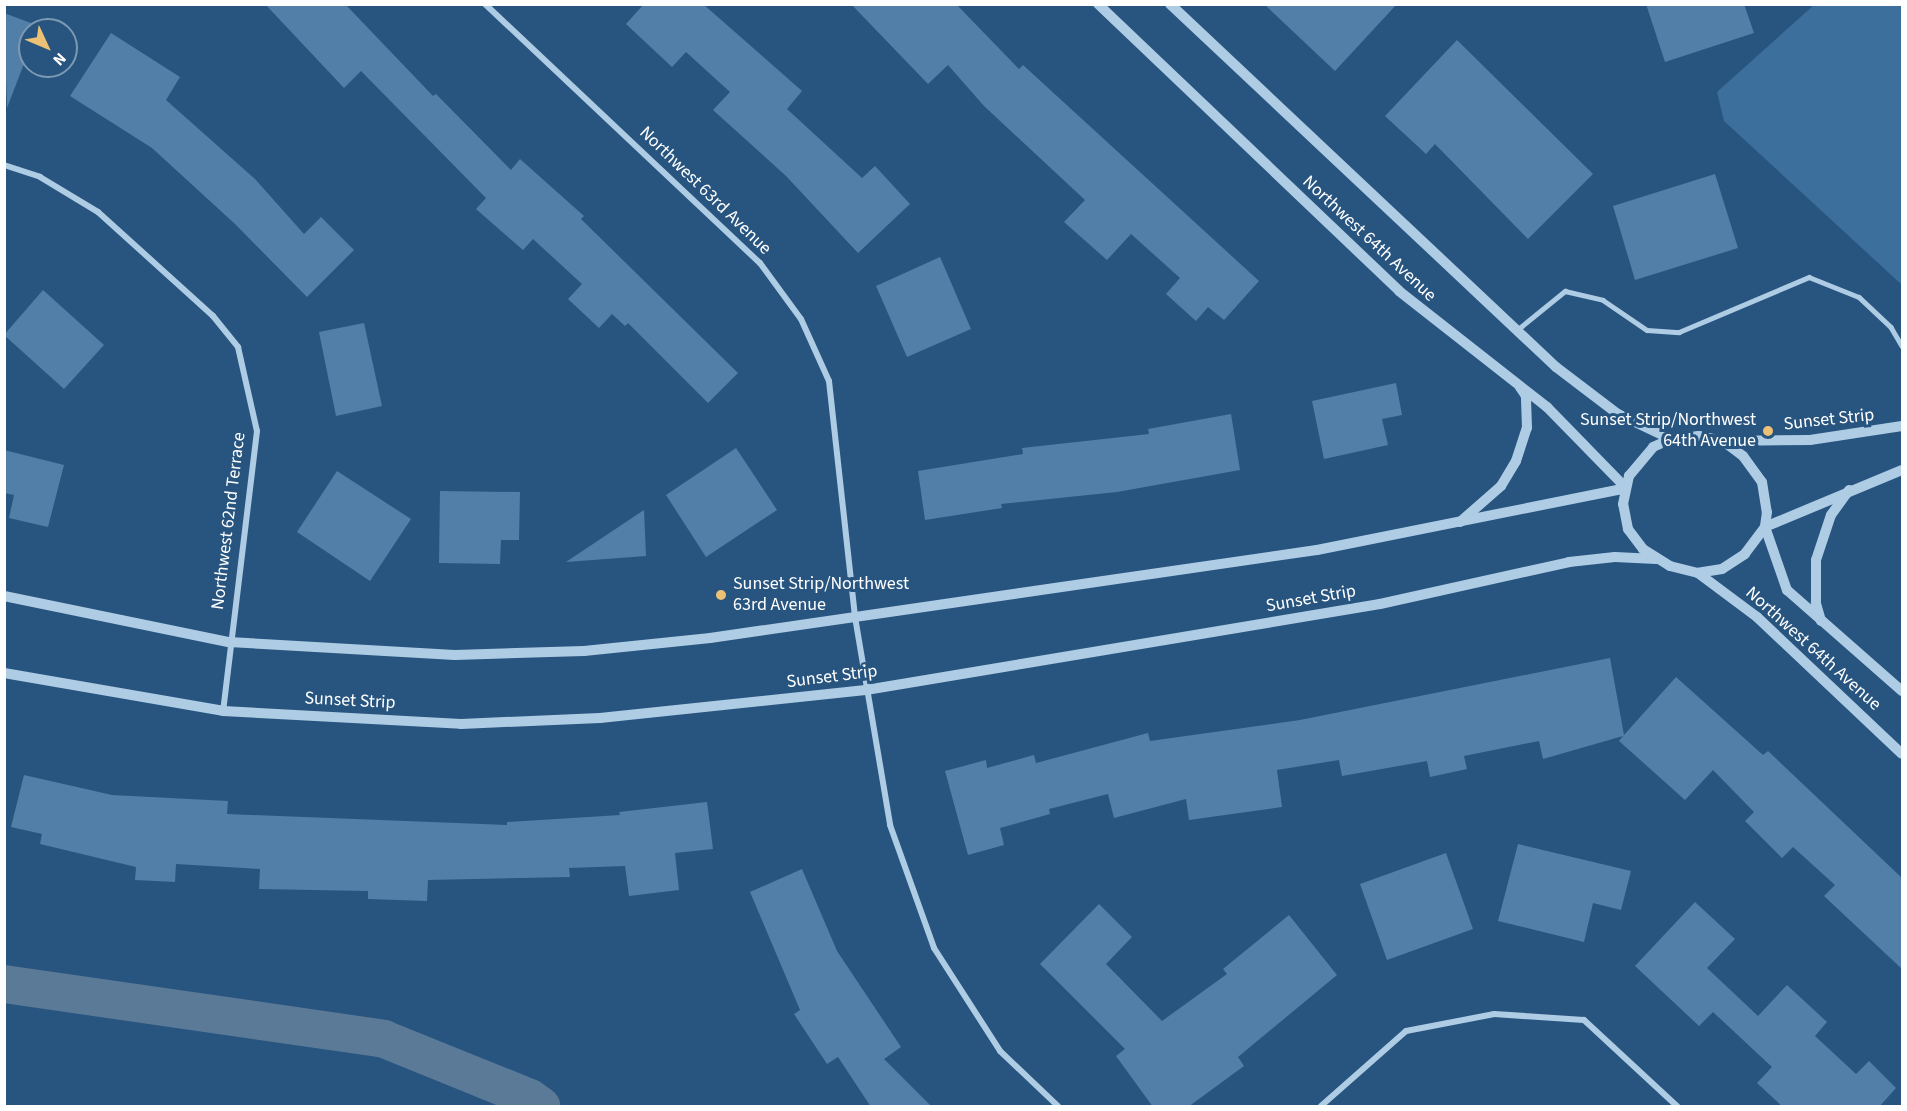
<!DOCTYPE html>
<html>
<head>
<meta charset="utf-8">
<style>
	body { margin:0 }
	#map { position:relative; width:1907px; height:1111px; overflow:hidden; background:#28557f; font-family:"Source Sans 3",sans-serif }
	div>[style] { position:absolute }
	.green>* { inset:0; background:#3d6f9c }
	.canal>* { height:38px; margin:-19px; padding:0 19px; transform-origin:19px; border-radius:19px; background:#5a7a97 }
	.building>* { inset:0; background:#517fa7 }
	.service>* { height:4.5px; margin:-2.25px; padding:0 2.25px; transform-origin:2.25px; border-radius:2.25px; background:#afcce5 }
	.minor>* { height:6px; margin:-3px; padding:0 3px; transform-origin:3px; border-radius:3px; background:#afcce5 }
	.tertiary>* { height:10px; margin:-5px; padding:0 5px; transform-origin:5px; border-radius:5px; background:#afcce5 }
	.dots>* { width:16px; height:16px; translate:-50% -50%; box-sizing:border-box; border:3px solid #28557f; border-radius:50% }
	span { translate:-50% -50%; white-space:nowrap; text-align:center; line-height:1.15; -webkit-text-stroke:6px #28557f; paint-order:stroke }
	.street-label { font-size:18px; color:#fff }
	.poi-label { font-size:18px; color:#fff }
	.right { translate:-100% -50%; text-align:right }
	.left { translate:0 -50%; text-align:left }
	.frame { position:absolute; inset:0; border:6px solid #fff; pointer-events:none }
	.north { position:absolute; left:18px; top:18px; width:60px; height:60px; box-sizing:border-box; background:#28557f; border:2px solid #7e99b2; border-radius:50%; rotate:134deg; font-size:16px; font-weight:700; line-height:24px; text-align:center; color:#fff }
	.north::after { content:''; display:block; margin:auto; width:21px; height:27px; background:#edc175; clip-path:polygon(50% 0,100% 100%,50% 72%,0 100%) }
</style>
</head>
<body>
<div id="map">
	<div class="green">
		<div style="clip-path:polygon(1815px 4px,1902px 5px,1902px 285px,1724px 121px,1717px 92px)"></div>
	</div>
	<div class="canal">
		<div style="left:4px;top:984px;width:384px;rotate:8.2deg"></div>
		<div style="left:384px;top:1039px;width:157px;rotate:22deg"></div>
		<div style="left:530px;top:1098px;width:14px;rotate:36deg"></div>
	</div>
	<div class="building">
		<div style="clip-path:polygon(265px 4px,345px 4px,433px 96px,436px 94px,511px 170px,520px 159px,584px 216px,581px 219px,738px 373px,708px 403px,628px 323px,625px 326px,612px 314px,599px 328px,568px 299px,582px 284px,533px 239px,523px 250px,476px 209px,486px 198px,361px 71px,344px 88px)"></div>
		<div style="clip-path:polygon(644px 4px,703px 4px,802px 91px,787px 109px,862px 178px,875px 166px,910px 204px,858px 253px,786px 176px,713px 110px,730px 92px,686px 52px,672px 67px,626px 24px)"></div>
		<div style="clip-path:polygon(851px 4px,956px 4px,1019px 69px,1023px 65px,1259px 281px,1224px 320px,1208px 307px,1196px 321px,1166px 294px,1180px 278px,1131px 234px,1107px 260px,1064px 222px,1085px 200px,984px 106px,948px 65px,928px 84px)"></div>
		<div style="clip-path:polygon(1264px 4px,1397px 4px,1335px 71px)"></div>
		<div style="clip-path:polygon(1646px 4px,1744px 4px,1754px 33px,1665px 62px)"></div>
		<div style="clip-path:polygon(4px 13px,39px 26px,37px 30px,30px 30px,30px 48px,7px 108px)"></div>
		<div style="clip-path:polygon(111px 33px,180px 77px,166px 100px,255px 179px,304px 234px,321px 217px,354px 250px,307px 297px,235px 224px,152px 148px,70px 96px)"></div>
		<div style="clip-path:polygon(1457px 40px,1593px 174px,1528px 239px,1435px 144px,1426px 154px,1385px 116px)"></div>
		<div style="clip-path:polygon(1715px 174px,1738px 248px,1635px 280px,1613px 206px)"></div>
		<div style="clip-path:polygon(940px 257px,971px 329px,907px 357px,876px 286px)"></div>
		<div style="clip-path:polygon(43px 290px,104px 345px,64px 389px,4px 335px)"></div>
		<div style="clip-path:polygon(364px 323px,382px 406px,336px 416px,319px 332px)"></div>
		<div style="clip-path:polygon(1396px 383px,1402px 415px,1382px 419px,1388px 445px,1324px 459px,1312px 401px)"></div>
		<div style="clip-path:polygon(1231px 414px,1240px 470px,1117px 492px,1001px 504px,1002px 508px,925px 520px,918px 471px,1023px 454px,1022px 448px,1149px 434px,1148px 429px)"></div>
		<div style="clip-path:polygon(736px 448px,777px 510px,706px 557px,666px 495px)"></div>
		<div style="clip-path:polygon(4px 450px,64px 465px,48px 527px,9px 518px,14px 495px,4px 493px)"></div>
		<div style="clip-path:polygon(337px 471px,411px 519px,370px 581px,297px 532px)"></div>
		<div style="clip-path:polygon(440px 491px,520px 492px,519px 540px,501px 540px,500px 564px,439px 563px)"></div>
		<div style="clip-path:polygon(644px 510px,646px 556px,566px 562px)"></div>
		<div style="clip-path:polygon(1610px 658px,1624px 735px,1676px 677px,1763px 755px,1768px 751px,1902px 878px,1902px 969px,1824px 896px,1835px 885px,1793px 847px,1782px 858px,1745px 821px,1754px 812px,1713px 770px,1685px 800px,1619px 741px,1623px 736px,1543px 759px,1539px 741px,1464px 756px,1467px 769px,1430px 777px,1427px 761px,1342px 776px,1339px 760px,1277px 770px,1282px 807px,1189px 820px,1186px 799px,1114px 818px,1108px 794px,1049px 809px,1050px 814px,1000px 828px,1004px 845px,968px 855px,945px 771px,986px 760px,987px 768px,1034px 755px,1036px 763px,1148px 733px,1150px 741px,1300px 720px)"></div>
		<div style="clip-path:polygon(24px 775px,112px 795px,228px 801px,227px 814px,507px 825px,507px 822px,620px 815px,619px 812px,707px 802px,713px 849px,675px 853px,679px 890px,629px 896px,625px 866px,569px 868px,570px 877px,428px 880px,427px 901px,368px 899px,368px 891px,259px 889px,260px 869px,176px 864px,175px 882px,135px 880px,136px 867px,40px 844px,42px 834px,11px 827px)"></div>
		<div style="clip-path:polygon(1518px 844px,1631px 871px,1621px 910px,1593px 903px,1584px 942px,1498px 921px)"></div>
		<div style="clip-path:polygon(1446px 853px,1473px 929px,1387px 960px,1360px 884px)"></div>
		<div style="clip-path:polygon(802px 869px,837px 951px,901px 1047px,884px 1059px,932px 1107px,871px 1107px,838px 1057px,827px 1064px,794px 1014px,800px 1010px,750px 892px)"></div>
		<div style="clip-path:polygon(1695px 902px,1735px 939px,1707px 968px,1758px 1016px,1787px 985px,1827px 1022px,1815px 1036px,1856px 1074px,1869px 1061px,1896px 1088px,1879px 1107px,1783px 1107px,1757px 1083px,1772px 1067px,1713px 1012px,1699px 1026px,1635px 966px)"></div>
		<div style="clip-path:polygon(1099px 904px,1132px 937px,1106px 964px,1162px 1021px,1227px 974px,1223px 969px,1289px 915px,1337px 975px,1238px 1057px,1244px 1066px,1188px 1107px,1153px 1107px,1116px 1056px,1125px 1049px,1040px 964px)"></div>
	</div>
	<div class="service">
		<div style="left:1517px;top:330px;width:62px;rotate:-39.1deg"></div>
		<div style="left:1565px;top:291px;width:39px;rotate:13deg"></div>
		<div style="left:1603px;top:300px;width:53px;rotate:34.3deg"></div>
		<div style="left:1647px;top:330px;width:32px;rotate:4deg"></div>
		<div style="left:1679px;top:332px;width:141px;rotate:-22.9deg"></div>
		<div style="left:1809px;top:277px;width:54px;rotate:21.8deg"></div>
		<div style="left:1859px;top:297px;width:44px;rotate:43.2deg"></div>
		<div style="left:1891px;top:327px;width:22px;rotate:60deg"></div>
	</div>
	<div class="minor">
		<div style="left:485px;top:4px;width:378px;rotate:43.3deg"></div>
		<div style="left:760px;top:263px;width:69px;rotate:53.8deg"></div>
		<div style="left:801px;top:319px;width:68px;rotate:65.7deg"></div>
		<div style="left:829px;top:381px;width:237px;rotate:83.7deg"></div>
		<div style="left:855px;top:617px;width:211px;rotate:80.4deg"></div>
		<div style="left:890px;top:825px;width:131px;rotate:70.3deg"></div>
		<div style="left:934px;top:948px;width:122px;rotate:57.3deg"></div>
		<div style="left:1000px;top:1051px;width:80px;rotate:43.5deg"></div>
		<div style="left:4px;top:165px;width:38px;rotate:18deg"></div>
		<div style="left:40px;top:177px;width:68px;rotate:31.1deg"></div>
		<div style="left:98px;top:212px;width:155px;rotate:42.1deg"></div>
		<div style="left:213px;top:316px;width:40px;rotate:51deg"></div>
		<div style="left:238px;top:347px;width:86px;rotate:77.3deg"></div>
		<div style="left:257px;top:431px;width:282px;rotate:96.9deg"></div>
		<div style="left:1321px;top:1106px;width:113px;rotate:-41.4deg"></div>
		<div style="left:1406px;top:1031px;width:90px;rotate:-10.9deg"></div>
		<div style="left:1494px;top:1014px;width:90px;rotate:3.8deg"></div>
		<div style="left:1584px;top:1020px;width:127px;rotate:42.8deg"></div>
	</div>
	<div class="tertiary">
		<div style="left:1098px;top:4px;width:416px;rotate:43.6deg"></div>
		<div style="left:1399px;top:291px;width:188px;rotate:38.1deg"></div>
		<div style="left:1547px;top:407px;width:113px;rotate:45.7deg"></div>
		<div style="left:1170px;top:4px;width:530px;rotate:43.24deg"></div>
		<div style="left:1556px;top:367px;width:78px;rotate:37.2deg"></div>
		<div style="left:1618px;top:414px;width:59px;rotate:25.3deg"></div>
		<div style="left:1699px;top:436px;width:25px;rotate:12deg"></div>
		<div style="left:1723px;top:441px;width:25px;rotate:37deg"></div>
		<div style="left:1743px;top:456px;width:32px;rotate:54deg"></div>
		<div style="left:1762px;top:482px;width:30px;rotate:81deg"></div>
		<div style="left:1767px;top:512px;width:15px;rotate:98deg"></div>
		<div style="left:1765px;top:527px;width:34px;rotate:127deg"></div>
		<div style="left:1745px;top:554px;width:27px;rotate:147deg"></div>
		<div style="left:1722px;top:569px;width:24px;rotate:171deg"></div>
		<div style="left:1698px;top:573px;width:29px;rotate:-166deg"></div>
		<div style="left:1670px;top:566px;width:32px;rotate:-148deg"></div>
		<div style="left:1643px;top:549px;width:25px;rotate:-127deg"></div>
		<div style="left:1628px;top:529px;width:25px;rotate:-101deg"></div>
		<div style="left:1623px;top:504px;width:29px;rotate:-78deg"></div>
		<div style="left:1629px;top:476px;width:38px;rotate:-50deg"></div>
		<div style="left:1653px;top:447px;width:20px;rotate:-24deg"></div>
		<div style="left:1671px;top:439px;width:28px;rotate:-6deg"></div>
		<div style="left:1724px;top:441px;width:86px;rotate:-0.7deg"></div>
		<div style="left:1810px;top:440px;width:93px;rotate:-8.7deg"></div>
		<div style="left:1460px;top:522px;width:55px;rotate:-41.3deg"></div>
		<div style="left:1501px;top:486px;width:29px;rotate:-59deg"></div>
		<div style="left:1516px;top:461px;width:35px;rotate:-72deg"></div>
		<div style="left:1527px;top:428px;width:32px;rotate:-92deg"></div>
		<div style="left:1526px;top:396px;width:11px;rotate:-124deg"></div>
		<div style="left:1765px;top:527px;width:67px;rotate:70.8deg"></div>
		<div style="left:1787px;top:590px;width:153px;rotate:41.3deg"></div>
		<div style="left:1765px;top:527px;width:148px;rotate:-22.6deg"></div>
		<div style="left:1698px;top:573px;width:74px;rotate:36.7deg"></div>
		<div style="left:1757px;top:617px;width:199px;rotate:43.4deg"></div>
		<div style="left:4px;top:596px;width:230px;rotate:11.6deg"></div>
		<div style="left:229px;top:642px;width:226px;rotate:3.3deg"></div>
		<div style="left:455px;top:655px;width:129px;rotate:-1.8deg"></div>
		<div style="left:584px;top:651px;width:127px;rotate:-5.9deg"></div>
		<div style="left:710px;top:638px;width:613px;rotate:-8.25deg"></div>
		<div style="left:1317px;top:550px;width:315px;rotate:-11.3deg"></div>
		<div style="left:1821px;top:621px;width:19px;rotate:-106deg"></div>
		<div style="left:1816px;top:603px;width:43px;rotate:-90deg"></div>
		<div style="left:1816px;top:560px;width:47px;rotate:-71.6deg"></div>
		<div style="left:1831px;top:515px;width:31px;rotate:-54deg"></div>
		<div style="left:4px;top:673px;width:222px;rotate:9.8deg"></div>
		<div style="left:223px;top:711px;width:238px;rotate:3.1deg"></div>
		<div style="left:461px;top:724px;width:139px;rotate:-2.5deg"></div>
		<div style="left:600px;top:718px;width:267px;rotate:-6deg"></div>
		<div style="left:866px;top:690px;width:521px;rotate:-9.5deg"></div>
		<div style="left:1380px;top:604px;width:194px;rotate:-12.5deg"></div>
		<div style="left:1569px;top:562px;width:46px;rotate:-6.2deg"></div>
		<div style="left:1615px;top:557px;width:41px;rotate:2.8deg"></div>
	</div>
	<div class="dots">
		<div style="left:1768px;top:431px;background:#edc175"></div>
		<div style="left:721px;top:595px;background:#edc175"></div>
	</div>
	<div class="street-label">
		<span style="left:705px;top:191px;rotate:44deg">Northwest 63rd Avenue</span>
		<span style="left:1369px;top:239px;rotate:43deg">Northwest 64th Avenue</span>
		<span style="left:1829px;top:420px;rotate:-6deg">Sunset Strip</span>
		<span style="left:229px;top:521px;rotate:-83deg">Northwest 62nd Terrace</span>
		<span style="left:1311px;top:599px;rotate:-10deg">Sunset Strip</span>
		<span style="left:1813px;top:649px;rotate:42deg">Northwest 64th Avenue</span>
		<span style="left:832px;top:677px;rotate:-7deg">Sunset Strip</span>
		<span style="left:350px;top:701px;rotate:3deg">Sunset Strip</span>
	</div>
	<div class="poi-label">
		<span class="right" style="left:1756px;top:431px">Sunset Strip/Northwest<br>64th Avenue</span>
		<span class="left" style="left:733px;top:595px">Sunset Strip/Northwest<br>63rd Avenue</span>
	</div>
	<div class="frame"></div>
	<div class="north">N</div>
</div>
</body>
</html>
